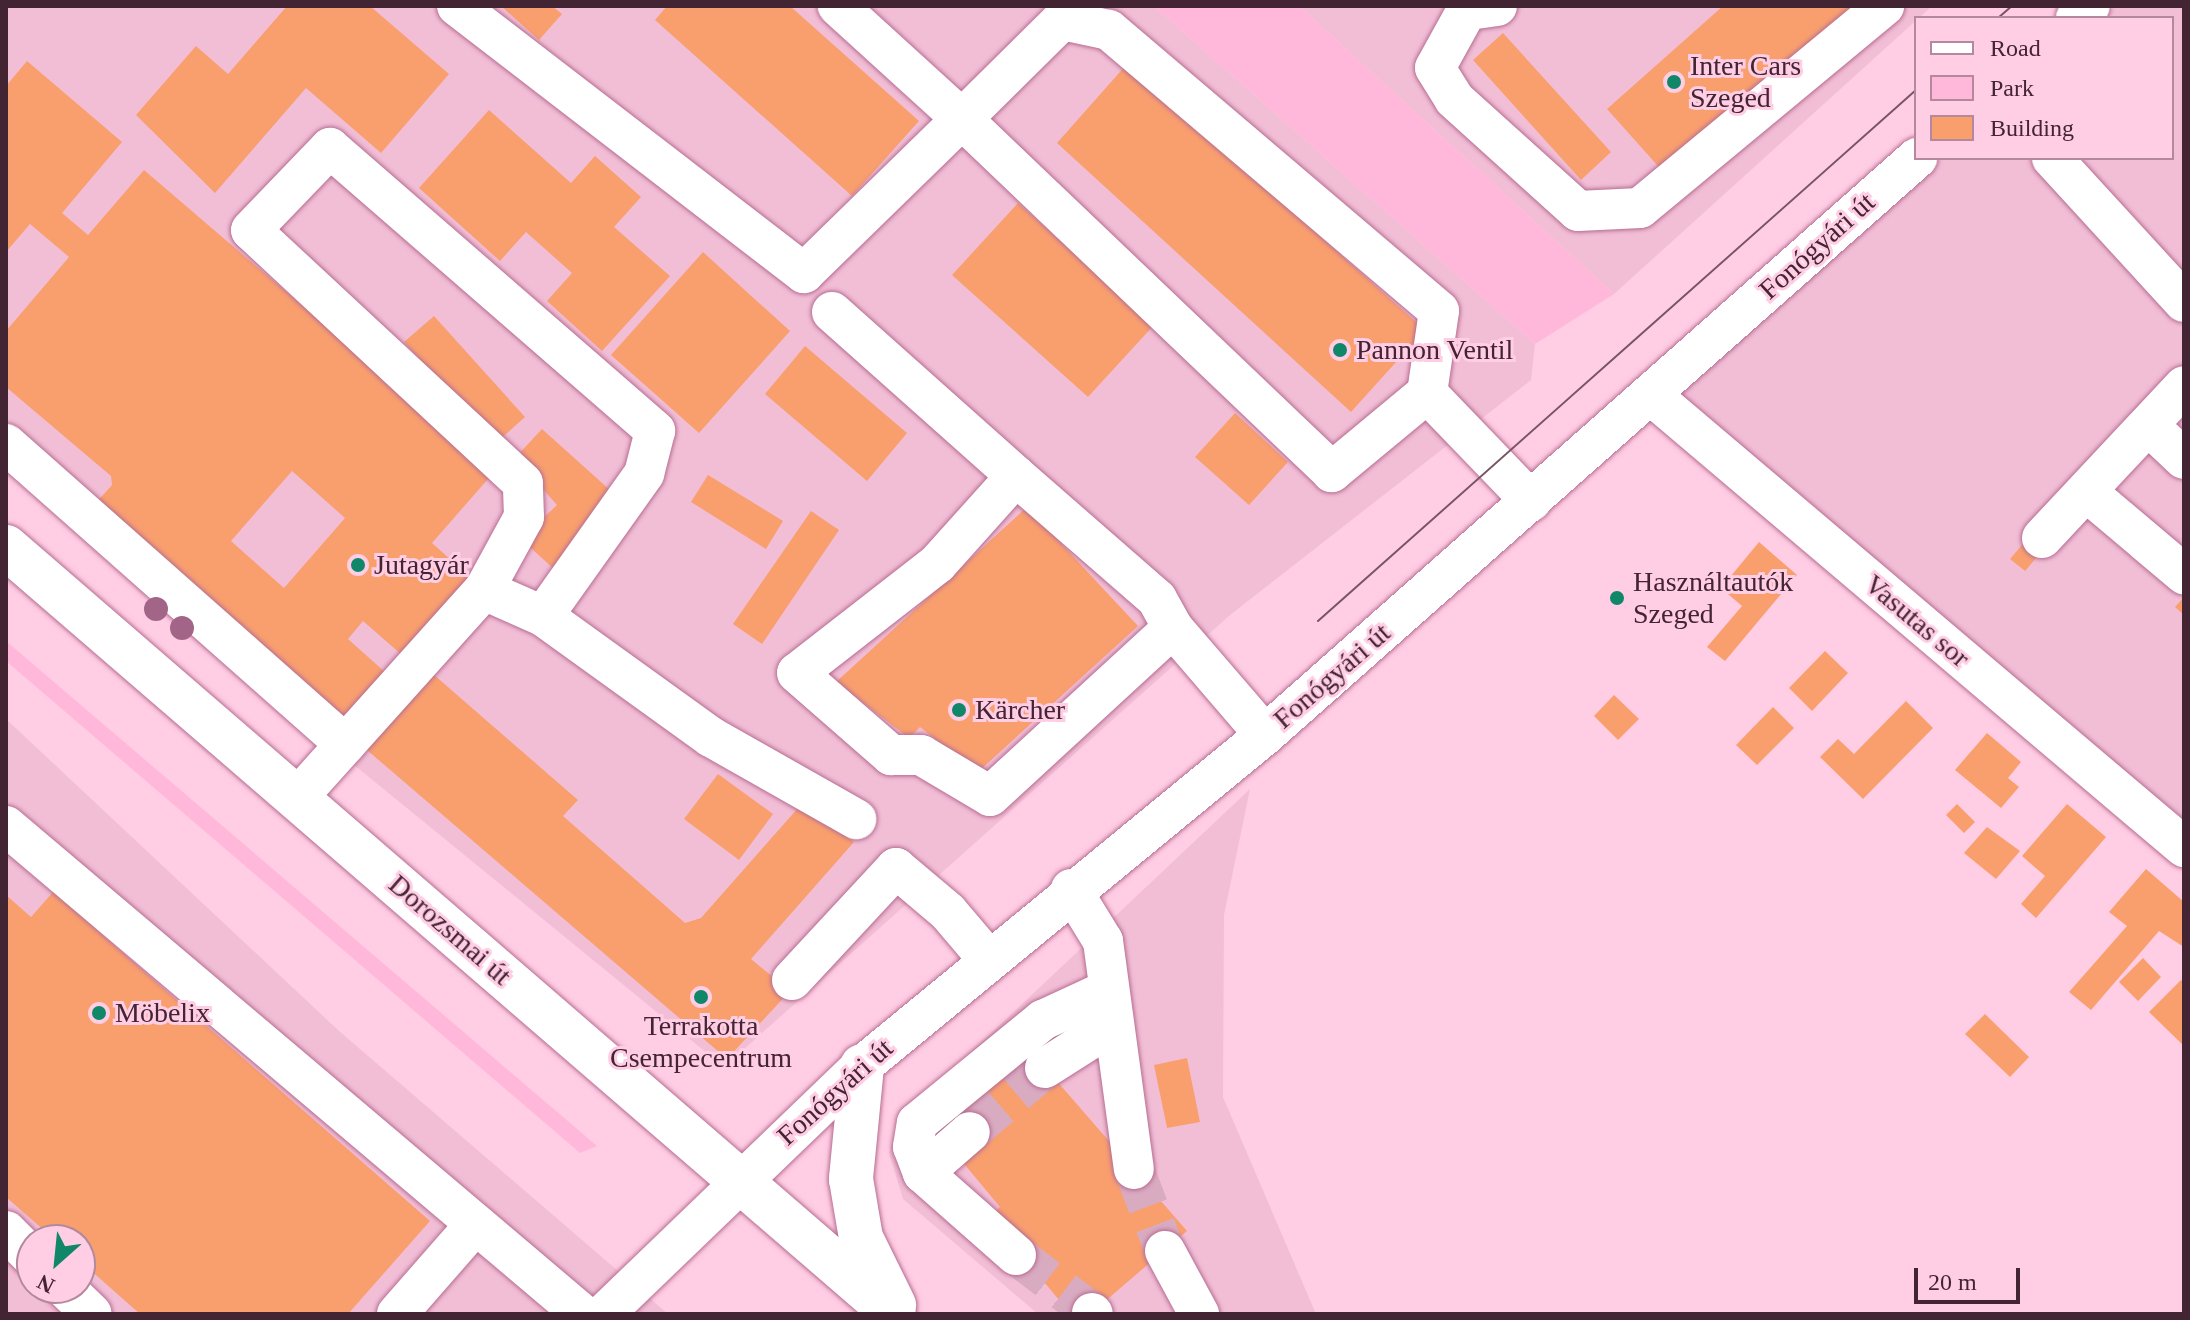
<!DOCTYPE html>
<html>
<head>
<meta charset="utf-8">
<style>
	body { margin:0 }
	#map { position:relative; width:2190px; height:1320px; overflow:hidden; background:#ffcde4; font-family:Georgia,serif }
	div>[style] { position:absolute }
	.built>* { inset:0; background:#f2bed6 }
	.green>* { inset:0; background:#ffb8da }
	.building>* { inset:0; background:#f99f6e }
	.minor-tunnel>* { height:40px; margin-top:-20px; transform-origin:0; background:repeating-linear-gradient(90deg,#d9abc1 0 40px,transparent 0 60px) }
	.roads { filter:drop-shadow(0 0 2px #b76d92) drop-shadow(0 0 2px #b76d92) }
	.minor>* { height:40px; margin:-20px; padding:0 20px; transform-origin:20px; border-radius:20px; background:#fff }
	.major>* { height:44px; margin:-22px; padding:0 22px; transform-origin:22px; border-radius:22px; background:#fff }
	.tram>* { height:2px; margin:-1px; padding:0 1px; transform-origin:1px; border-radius:1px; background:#785465 }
	.trees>* { width:24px; height:24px; margin:-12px; border-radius:50%; background:#a36587 }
	.dots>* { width:22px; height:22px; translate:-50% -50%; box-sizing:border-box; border:4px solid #ffcde4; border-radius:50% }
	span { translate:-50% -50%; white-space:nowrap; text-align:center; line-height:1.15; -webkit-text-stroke:6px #ffcde4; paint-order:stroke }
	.poi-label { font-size:28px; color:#432433 }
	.left { translate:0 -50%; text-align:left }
	.street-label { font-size:28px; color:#432433 }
	.frame { position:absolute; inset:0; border:8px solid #432433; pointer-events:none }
	.legend { position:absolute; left:1914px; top:16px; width:260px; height:144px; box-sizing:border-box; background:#ffcde4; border:2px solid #b4899d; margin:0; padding:10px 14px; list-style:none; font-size:24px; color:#432433 }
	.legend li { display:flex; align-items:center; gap:16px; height:40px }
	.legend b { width:40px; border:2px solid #b4899d }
	.north { position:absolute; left:16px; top:1224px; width:80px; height:80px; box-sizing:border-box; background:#ffcde4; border:2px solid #b4899d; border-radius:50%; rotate:207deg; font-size:22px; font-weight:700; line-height:32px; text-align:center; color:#432433 }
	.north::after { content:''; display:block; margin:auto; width:28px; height:36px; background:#108768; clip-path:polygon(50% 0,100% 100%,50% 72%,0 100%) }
	.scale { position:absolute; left:1914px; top:1268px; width:106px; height:36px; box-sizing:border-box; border:4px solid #432433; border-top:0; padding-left:10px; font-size:24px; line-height:28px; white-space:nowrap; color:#432433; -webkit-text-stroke:6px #ffcde4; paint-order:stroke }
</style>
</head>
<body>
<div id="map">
	<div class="built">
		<div style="clip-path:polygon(6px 6px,1154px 6px,1535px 344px,1531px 380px,1230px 615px,724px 1067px,326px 742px,6px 455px)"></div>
		<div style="clip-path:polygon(1299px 6px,1932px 6px,1614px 294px)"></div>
		<div style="clip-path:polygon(2116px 6px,2184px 6px,2184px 849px,1662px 403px,1942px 158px,2172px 158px,2172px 18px,2102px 18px)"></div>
		<div style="clip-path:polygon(evenodd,6px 719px,339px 1031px,668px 1314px,6px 1314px,6px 719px,32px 1240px,80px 1240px,80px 1288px,32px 1288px,32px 1240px)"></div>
		<div style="clip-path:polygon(1250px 789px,1224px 915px,1223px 1097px,1316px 1314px,1038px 1314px,903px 1199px,889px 1153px,900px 1119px)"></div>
	</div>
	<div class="green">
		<div style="clip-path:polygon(1154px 6px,1299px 6px,1614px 294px,1535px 344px)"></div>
		<div style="clip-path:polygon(6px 641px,597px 1146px,580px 1153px,6px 661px)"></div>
	</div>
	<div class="building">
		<div style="clip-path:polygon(287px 6px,370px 6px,449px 74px,381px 153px,306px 88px,215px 193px,136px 115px,196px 46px,228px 74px)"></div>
		<div style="clip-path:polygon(501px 6px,552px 6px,562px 14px,539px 40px)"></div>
		<div style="clip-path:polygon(667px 6px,790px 6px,919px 121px,852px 196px,655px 20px)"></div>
		<div style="clip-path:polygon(1723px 6px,1857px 6px,1666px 175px,1607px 109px)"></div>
		<div style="clip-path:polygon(1503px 33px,1611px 152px,1581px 180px,1473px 60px)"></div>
		<div style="clip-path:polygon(evenodd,27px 61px,122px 142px,62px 213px,88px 235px,144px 170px,495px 471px,432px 543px,470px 577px,402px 655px,363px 621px,348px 639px,386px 673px,344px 721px,95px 504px,112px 485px,111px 476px,6px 387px,6px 331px,69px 257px,30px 224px,6px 252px,6px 86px,27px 61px,292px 471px,345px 518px,284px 588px,231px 541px,292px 471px)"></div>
		<div style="clip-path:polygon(1127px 64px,1425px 330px,1351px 412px,1057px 143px)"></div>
		<div style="clip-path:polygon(489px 110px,571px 183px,595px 156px,641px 197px,614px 227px,670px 276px,602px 351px,547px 301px,572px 273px,526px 232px,500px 261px,419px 188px)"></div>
		<div style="clip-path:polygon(1018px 203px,1154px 325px,1088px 397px,952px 275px)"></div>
		<div style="clip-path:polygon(703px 252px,790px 331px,699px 433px,611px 355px)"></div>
		<div style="clip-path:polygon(434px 316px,525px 417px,496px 443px,404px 342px)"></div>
		<div style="clip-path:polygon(805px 346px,907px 433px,867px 481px,765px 394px)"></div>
		<div style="clip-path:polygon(1235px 413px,1288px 462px,1249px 505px,1195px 457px)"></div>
		<div style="clip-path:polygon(542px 429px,620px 499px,555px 570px,521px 539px,557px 505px,515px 458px)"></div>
		<div style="clip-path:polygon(708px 475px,783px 521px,766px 549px,691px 502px)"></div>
		<div style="clip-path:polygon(1027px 507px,1138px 626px,978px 772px,920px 727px,909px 738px,836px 682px)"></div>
		<div style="clip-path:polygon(811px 511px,839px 530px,762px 644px,733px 624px)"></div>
		<div style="clip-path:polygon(2028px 538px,2043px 550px,2025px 571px,2010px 559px)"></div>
		<div style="clip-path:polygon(1759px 542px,1797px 575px,1725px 661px,1707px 647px,1742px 606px,1721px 588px)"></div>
		<div style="clip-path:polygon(2184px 597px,2184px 615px,2175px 607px)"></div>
		<div style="clip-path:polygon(1825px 651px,1848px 673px,1812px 711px,1789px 688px)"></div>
		<div style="clip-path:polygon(433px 674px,578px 800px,563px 816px,685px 923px,701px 918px,806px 799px,854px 842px,751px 959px,790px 991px,727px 1059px,367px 750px)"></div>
		<div style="clip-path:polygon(1614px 695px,1639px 719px,1618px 740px,1594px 716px)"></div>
		<div style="clip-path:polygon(1906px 701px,1933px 728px,1863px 799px,1820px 757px,1838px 739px,1854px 754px)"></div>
		<div style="clip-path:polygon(1773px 707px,1794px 728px,1757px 765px,1736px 745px)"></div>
		<div style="clip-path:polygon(1987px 733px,2021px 762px,2008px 778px,2019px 787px,2001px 808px,1955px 770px)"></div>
		<div style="clip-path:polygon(718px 774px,773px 814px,739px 860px,684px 819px)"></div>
		<div style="clip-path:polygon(1957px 804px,1975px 822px,1964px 833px,1946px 815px)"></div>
		<div style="clip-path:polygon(2067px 804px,2106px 837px,2036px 918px,2021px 904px,2045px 876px,2022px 856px)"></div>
		<div style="clip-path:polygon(1987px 827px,2020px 851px,1996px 879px,1964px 853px)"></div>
		<div style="clip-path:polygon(2146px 869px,2184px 902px,2184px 947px,2159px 931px,2091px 1010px,2069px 992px,2127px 926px,2109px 912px)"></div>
		<div style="clip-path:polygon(53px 892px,430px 1221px,348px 1314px,140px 1314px,80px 1261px,80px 1240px,55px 1240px,6px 1197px,6px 895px,31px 917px)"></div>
		<div style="clip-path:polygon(2143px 958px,2161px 977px,2138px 1001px,2119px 982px)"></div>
		<div style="clip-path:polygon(2181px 980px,2184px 983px,2184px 1046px,2149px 1012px)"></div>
		<div style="clip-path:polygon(1985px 1014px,2029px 1057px,2010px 1077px,1965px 1034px)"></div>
		<div style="clip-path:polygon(1029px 1049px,1187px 1231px,1090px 1314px,1071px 1314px,989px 1217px,1000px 1207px,960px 1159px,970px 1132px,953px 1112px)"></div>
		<div style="clip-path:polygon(1187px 1058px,1200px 1122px,1167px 1128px,1154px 1065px)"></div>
	</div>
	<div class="minor-tunnel">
		<div style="left:970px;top:1132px;width:99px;rotate:-40.5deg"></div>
		<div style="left:1134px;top:1169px;width:88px;rotate:69.3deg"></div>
		<div style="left:1016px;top:1255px;width:96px;rotate:37.3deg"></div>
	</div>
	<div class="roads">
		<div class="minor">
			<div style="left:457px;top:6px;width:438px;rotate:37.6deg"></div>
			<div style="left:804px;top:273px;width:221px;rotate:-44.3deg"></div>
			<div style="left:962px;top:119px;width:141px;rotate:-44.7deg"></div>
			<div style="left:1062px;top:20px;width:48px;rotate:12deg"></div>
			<div style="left:1109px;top:30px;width:433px;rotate:40.4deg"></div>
			<div style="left:1439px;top:311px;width:83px;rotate:98.3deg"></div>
			<div style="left:1427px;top:393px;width:124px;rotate:140.3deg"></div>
			<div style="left:1332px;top:472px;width:511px;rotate:-136.35deg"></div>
			<div style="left:962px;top:119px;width:168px;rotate:-137.7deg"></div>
			<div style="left:1497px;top:6px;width:30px;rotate:172deg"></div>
			<div style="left:1467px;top:10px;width:66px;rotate:118.9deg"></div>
			<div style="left:1435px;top:68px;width:36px;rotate:58deg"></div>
			<div style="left:1454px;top:99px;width:167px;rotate:42.1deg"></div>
			<div style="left:1578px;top:211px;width:62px;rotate:-2.8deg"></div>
			<div style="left:1640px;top:208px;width:317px;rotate:-39.6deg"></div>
			<div style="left:2076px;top:18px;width:18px;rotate:-41deg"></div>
			<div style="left:2052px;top:158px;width:195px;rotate:47.5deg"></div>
			<div style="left:832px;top:312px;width:246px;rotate:41.7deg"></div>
			<div style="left:1427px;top:393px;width:150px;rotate:46.1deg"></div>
			<div style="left:1651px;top:395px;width:699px;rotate:40.3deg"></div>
			<div style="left:2149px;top:426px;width:48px;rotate:43.3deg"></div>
			<div style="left:6px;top:444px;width:453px;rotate:41.5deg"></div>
			<div style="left:2088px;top:493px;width:126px;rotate:40.2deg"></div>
			<div style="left:2042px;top:538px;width:208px;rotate:-46.9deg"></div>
			<div style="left:484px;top:590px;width:83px;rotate:-61.3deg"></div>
			<div style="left:524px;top:517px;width:34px;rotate:-92deg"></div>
			<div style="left:523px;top:483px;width:371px;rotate:-137.1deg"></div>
			<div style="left:251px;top:230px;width:114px;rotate:-46.1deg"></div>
			<div style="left:330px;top:148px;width:431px;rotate:41deg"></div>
			<div style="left:655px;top:431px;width:44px;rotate:104.3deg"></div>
			<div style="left:644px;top:474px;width:174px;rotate:125.4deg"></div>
			<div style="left:1173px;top:628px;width:33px;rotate:-119deg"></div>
			<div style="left:1157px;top:599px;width:187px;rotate:-138.9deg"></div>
			<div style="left:1016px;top:476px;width:118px;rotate:131.9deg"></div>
			<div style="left:937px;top:564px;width:177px;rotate:142.1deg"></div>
			<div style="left:797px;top:673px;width:125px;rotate:41.1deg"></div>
			<div style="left:891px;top:755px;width:30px"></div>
			<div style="left:921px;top:755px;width:80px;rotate:30.7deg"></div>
			<div style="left:990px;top:796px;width:248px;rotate:-42.6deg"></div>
			<div style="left:1173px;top:628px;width:141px;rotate:49.3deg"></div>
			<div style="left:298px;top:797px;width:278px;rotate:-48.1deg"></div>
			<div style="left:484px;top:590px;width:64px;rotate:23.8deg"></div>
			<div style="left:543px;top:616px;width:207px;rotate:35.8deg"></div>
			<div style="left:711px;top:737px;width:167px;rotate:29.5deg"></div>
			<div style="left:6px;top:826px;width:755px;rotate:40.27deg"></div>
			<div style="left:1071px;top:889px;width:61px;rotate:58.4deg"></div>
			<div style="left:1103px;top:941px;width:230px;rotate:82.3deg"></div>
			<div style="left:792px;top:980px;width:153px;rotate:-47.1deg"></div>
			<div style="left:896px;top:868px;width:68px;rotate:40.2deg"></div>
			<div style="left:948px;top:912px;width:62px;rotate:49.6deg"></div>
			<div style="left:1045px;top:1068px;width:78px;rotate:-32.5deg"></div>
			<div style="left:923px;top:1173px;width:62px;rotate:-41.1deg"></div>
			<div style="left:6px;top:1231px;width:37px;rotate:45deg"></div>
			<div style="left:1165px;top:1251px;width:72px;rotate:61.6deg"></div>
			<div style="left:1016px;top:1255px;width:124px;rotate:-138.6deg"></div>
			<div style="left:923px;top:1173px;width:28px;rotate:-111deg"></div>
			<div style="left:913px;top:1147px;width:24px;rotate:-81deg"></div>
			<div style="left:917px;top:1123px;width:163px;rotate:-39.3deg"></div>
			<div style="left:1043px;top:1020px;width:72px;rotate:-24.8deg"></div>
			<div style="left:65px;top:1288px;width:37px;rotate:44deg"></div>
			<div style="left:1092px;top:1313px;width:1px;rotate:45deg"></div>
			<div style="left:397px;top:1314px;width:117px;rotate:-48.8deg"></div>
			<div style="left:604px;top:1314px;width:358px;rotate:-43.9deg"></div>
			<div style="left:862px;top:1066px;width:522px;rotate:-39.4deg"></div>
			<div style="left:1265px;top:735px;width:871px;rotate:-41.51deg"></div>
		</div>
		<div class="major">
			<div style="left:6px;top:547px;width:1173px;rotate:40.82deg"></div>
			<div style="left:862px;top:1066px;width:114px;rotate:95.6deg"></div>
			<div style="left:851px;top:1179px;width:60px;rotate:80.4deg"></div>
			<div style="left:861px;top:1238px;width:75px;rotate:63.8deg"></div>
		</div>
	</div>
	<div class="tram">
		<div style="left:1998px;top:18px;width:18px;rotate:-41deg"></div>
		<div style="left:1318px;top:621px;width:800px;rotate:-41.6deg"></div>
	</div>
	<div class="trees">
		<div style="left:156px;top:609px"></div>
		<div style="left:182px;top:628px"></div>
	</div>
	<div class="dots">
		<div style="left:1674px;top:82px;background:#108768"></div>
		<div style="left:1340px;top:350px;background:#108768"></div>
		<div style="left:358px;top:565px;background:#108768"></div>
		<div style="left:1617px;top:598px;background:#108768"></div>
		<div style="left:959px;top:710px;background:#108768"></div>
		<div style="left:701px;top:997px;background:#108768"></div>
		<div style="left:99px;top:1013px;background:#108768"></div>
	</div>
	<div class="poi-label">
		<span class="left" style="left:1690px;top:82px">Inter Cars<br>Szeged</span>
		<span class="left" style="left:1356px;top:350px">Pannon Ventil</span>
		<span class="left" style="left:374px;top:565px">Jutagyár</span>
		<span class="left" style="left:1633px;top:598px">Használtautók<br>Szeged</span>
		<span class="left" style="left:975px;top:710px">Kärcher</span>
		<span class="left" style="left:115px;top:1013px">Möbelix</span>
		<span style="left:701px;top:1042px">Terrakotta<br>Csempecentrum</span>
	</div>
	<div class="street-label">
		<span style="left:1817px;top:246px;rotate:-42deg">Fonógyári út</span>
		<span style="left:1917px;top:621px;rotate:40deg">Vasutas sor</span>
		<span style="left:1332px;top:676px;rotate:-41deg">Fonógyári út</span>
		<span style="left:450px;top:930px;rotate:41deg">Dorozsmai út</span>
		<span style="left:835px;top:1092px;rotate:-42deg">Fonógyári út</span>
	</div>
	<div class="frame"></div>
	<ul class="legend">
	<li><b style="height:10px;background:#fff"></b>Road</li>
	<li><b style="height:22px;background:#ffb8da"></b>Park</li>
	<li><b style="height:22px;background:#f99f6e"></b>Building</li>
	</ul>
	<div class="north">N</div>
	<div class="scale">20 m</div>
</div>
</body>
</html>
